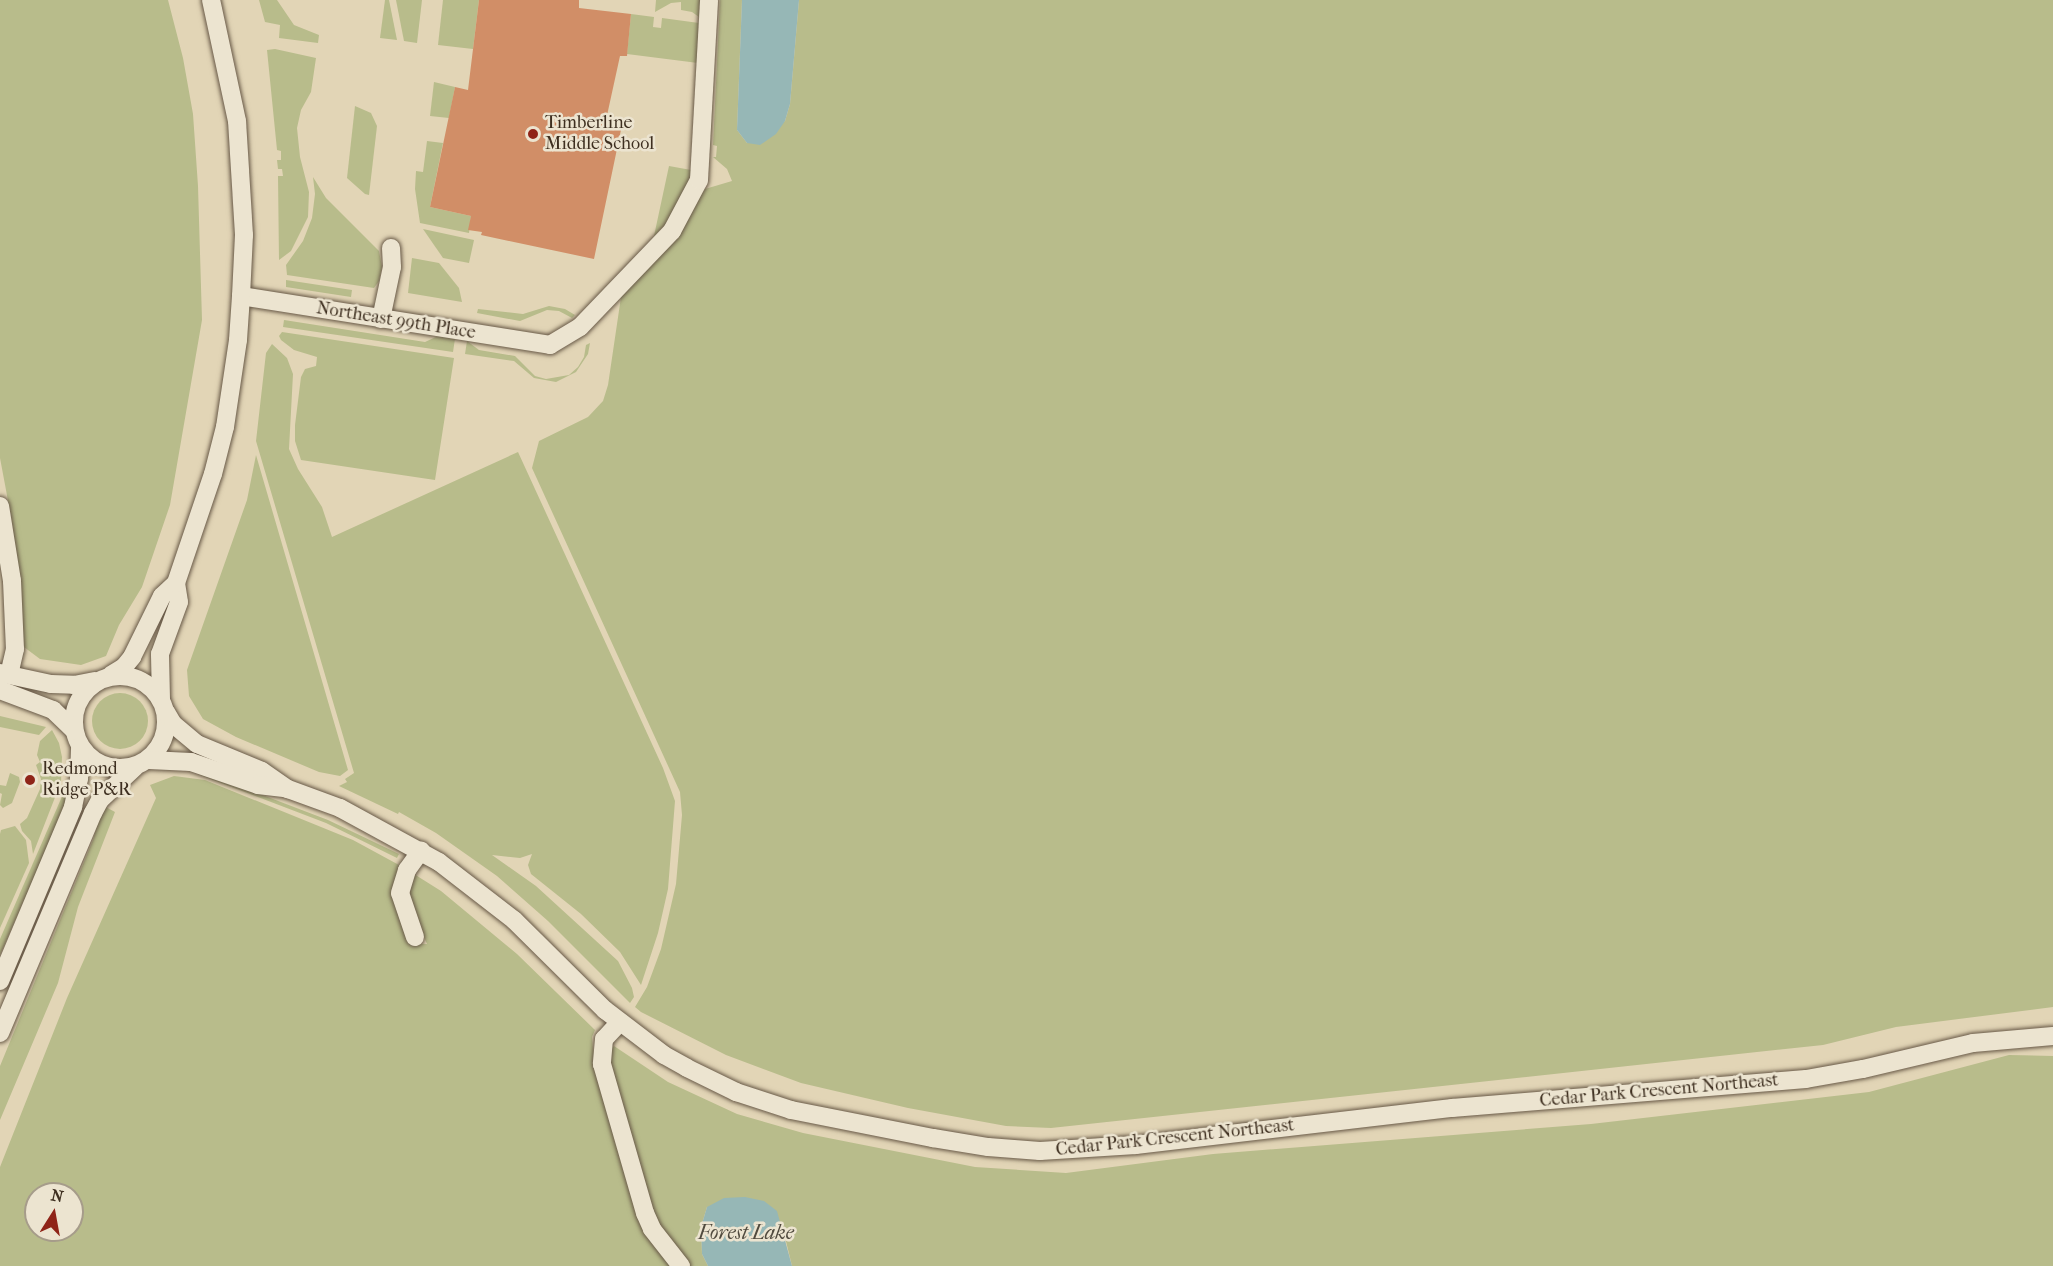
<!DOCTYPE html>
<html>
<head>
<meta charset="utf-8">
<style>
	body { margin:0 }
	#map { position:relative; width:2053px; height:1266px; overflow:hidden; background:#e2d5b6; font-family:"IM FELL French Canon",serif }
	div>[style] { position:absolute }
	.green>* { inset:0; background:#b8bc8b }
	.round { border-radius:50% }
	.water>* { inset:0; background:#96b7b6 }
	.building>* { inset:0; background:#d18e67 }
	.roads { filter:drop-shadow(0 0 2px #675846) drop-shadow(0 0 2px #675846) }
	.minor>* { height:18px; margin:-9px; padding:0 9px; transform-origin:9px; border-radius:9px; background:#ece4d0 }
	.minor>.ring { margin:-9px; padding:0; box-sizing:content-box; background:none; border:18px solid #ece4d0; border-radius:50% }
	.dots>* { width:16px; height:16px; translate:-50% -50%; box-sizing:border-box; border:3px solid #ece4d0; border-radius:50% }
	span { translate:-50% -50%; white-space:nowrap; text-align:center; line-height:1.15; -webkit-text-stroke:5px #ece4d0; paint-order:stroke }
	.poi-label { font-size:18px; color:#3e2f20 }
	.left { translate:0 -50%; text-align:left }
	.street-label { font-size:18px; color:#3e2f20 }
	.water-label { font-size:20px; color:#504a3e; font-style:italic }
	.north { position:absolute; left:24px; top:1182px; width:60px; height:60px; box-sizing:border-box; background:#ece4d0; border:2px solid #a69c8a; border-radius:50%; rotate:11deg; font-size:16px; font-weight:700; line-height:24px; text-align:center; color:#3e2f20 }
	.north::after { content:''; display:block; margin:auto; width:21px; height:27px; background:#8f2418; clip-path:polygon(50% 0,100% 100%,50% 72%,0 100%) }
</style>
</head>
<body>
<div id="map">
	<div class="green">
		<div style="clip-path:polygon(0 0,168px 0,183px 58px,193px 114px,198px 186px,202px 320px,170px 505px,142px 587px,119px 625px,106px 656px,81px 665px,40px 659px,24px 647px,12px 522px,0 458px)"></div>
		<div style="clip-path:polygon(259px 0,277px 0,294px 25px,319px 35px,318px 43px,279px 38px,280px 25px,265px 22px)"></div>
		<div style="clip-path:polygon(385px 0,389px 0,397px 40px,380px 38px)"></div>
		<div style="clip-path:polygon(396px 0,422px 0,417px 43px,404px 41px)"></div>
		<div style="clip-path:polygon(443px 0,479px 0,473px 49px,438px 45px)"></div>
		<div style="clip-path:polygon(656px 0,701px 0,699px 17px,692px 12px,681px 10px,681px 2px,671px 3px,655px 12px)"></div>
		<div style="clip-path:polygon(720px 0,742px 0,737px 130px,747px 143px,785px 121px,790px 104px,799px 0,2053px 0,2053px 1007px,1896px 1027px,1823px 1045px,1051px 1128px,1006px 1126px,908px 1108px,801px 1083px,726px 1055px,641px 1012px,635px 1007px,647px 987px,661px 949px,676px 884px,682px 815px,680px 792px,532px 468px,539px 441px,588px 417px,603px 401px,608px 385px,621px 297px,673px 240px,705px 189px,732px 181px,727px 169px,713px 157px,716px 157px,717px 146px,713px 145px)"></div>
		<div style="clip-path:polygon(631px 14px,654px 17px,653px 27px,661px 28px,662px 18px,699px 23px,698px 63px,627px 54px)"></div>
		<div style="clip-path:polygon(275px 49px,316px 58px,311px 92px,301px 110px,297px 128px,300px 157px,309px 192px,308px 217px,291px 251px,279px 260px,278px 176px,283px 176px,282px 169px,278px 169px,277px 160px,281px 160px,281px 151px,277px 150px,267px 50px)"></div>
		<div style="clip-path:polygon(434px 82px,455px 87px,449px 118px,430px 116px)"></div>
		<div style="clip-path:polygon(355px 106px,371px 113px,377px 126px,369px 195px,365px 194px,347px 178px)"></div>
		<div style="clip-path:polygon(427px 141px,443px 143px,430px 207px,471px 216px,469px 233px,420px 223px,415px 189px,416px 171px,423px 172px)"></div>
		<div style="clip-path:polygon(669px 166px,691px 170px,690px 178px,668px 222px,654px 236px)"></div>
		<div style="clip-path:polygon(313px 177px,326px 198px,379px 251px,382px 267px,379px 281px,374px 288px,287px 275px,286px 265px,303px 241px,312px 218px,315px 194px)"></div>
		<div style="clip-path:polygon(423px 229px,474px 240px,469px 263px,443px 258px)"></div>
		<div style="clip-path:polygon(412px 258px,439px 263px,459px 288px,462px 302px,408px 293px)"></div>
		<div style="clip-path:polygon(286px 280px,352px 290px,351px 297px,286px 287px)"></div>
		<div style="clip-path:polygon(549px 306px,565px 309px,575px 315px,572px 318px,559px 311px,547px 310px,520px 321px,477px 313px,478px 309px,523px 314px)"></div>
		<div style="clip-path:polygon(284px 320px,425px 342px,438px 336px,455px 339px,453px 352px,283px 327px)"></div>
		<div style="clip-path:polygon(282px 332px,454px 358px,435px 480px,301px 460px,295px 441px,295px 425px,301px 377px,305px 369px,316px 366px,317px 357px,294px 350px,281px 340px,279px 336px)"></div>
		<div style="clip-path:polygon(467px 341px,479px 350px,515px 356px,535px 376px,546px 379px,569px 375px,578px 367px,584px 357px,586px 345px,590px 343px,588px 354px,576px 372px,556px 382px,534px 378px,514px 361px,465px 354px)"></div>
		<div style="clip-path:polygon(272px 344px,287px 358px,293px 374px,289px 449px,298px 469px,322px 507px,332px 537px,518px 452px,663px 768px,675px 801px,668px 889px,658px 933px,641px 985px,620px 952px,581px 914px,531px 874px,528px 865px,532px 854px,520px 858px,492px 855px,536px 886px,618px 961px,632px 988px,634px 997px,630px 1003px,548px 921px,497px 876px,436px 833px,399px 812px,398px 814px,339px 786px,347px 782px,345px 779px,354px 773px,256px 441px,266px 353px)"></div>
		<div style="clip-path:polygon(256px 455px,348px 770px,340px 776px,319px 772px,236px 737px,203px 719px,189px 696px,187px 670px,247px 500px)"></div>
		<div class="round" style="left:92px;top:693px;width:56px;height:56px"></div>
		<div style="clip-path:polygon(0 716px,42px 726px,46px 727px,39px 735px,0 727px)"></div>
		<div style="clip-path:polygon(52px 730px,59px 743px,62px 757px,61px 782px,33px 854px,31px 841px,22px 831px,20px 824px,27px 818px,40px 789px,41px 779px,36px 765px,40px 762px,37px 755px,40px 741px)"></div>
		<div style="clip-path:polygon(192px 768px,328px 820px,399px 854px,397px 858px,326px 823px,192px 772px)"></div>
		<div style="clip-path:polygon(10px 773px,19px 777px,20px 782px,12px 803px,3px 808px,0 805px,2px 794px,0 793px,0 785px,6px 786px)"></div>
		<div style="clip-path:polygon(evenodd,174px 776px,205px 780px,353px 840px,399px 865px,394px 898px,409px 943px,427px 944px,407px 899px,414px 874px,441px 891px,517px 954px,595px 1030px,592px 1037px,593px 1049px,603px 1092px,612px 1081px,609px 1051px,614px 1046px,668px 1082px,737px 1114px,803px 1133px,975px 1167px,1066px 1173px,1213px 1154px,1591px 1124px,1869px 1092px,2009px 1055px,2053px 1056px,2053px 1266px,792px 1266px,784px 1233px,707px 1207px,701px 1227px,702px 1254px,708px 1266px,0 1266px,0 1167px,67px 998px,156px 798px,150px 785px,174px 776px,36px 1194px,72px 1194px,72px 1230px,36px 1230px,36px 1194px)"></div>
		<div style="clip-path:polygon(64px 792px,71px 793px,0 955px,0 939px)"></div>
		<div style="clip-path:polygon(102px 805px,115px 812px,78px 907px,58px 983px,0 1120px,0 1066px,93px 840px)"></div>
		<div style="clip-path:polygon(15px 826px,26px 840px,29px 863px,0 928px,0 834px,1px 830px)"></div>
	</div>
	<div class="water">
		<div style="clip-path:polygon(742px 0,799px 0,790px 104px,785px 121px,776px 134px,760px 145px,747px 143px,737px 130px)"></div>
		<div style="clip-path:polygon(745px 1197px,764px 1201px,777px 1211px,792px 1266px,708px 1266px,702px 1254px,701px 1227px,707px 1207px,724px 1198px)"></div>
	</div>
	<div class="building">
		<div style="clip-path:polygon(479px 0,579px 0,579px 8px,631px 14px,627px 56px,620px 56px,606px 120px,622px 125px,594px 259px,481px 235px,482px 232px,468px 230px,471px 216px,430px 207px,455px 87px,468px 90px)"></div>
	</div>
	<div class="roads">
		<div class="minor">
			<div style="left:241px;top:296px;width:313px;rotate:9deg"></div>
			<div style="left:550px;top:345px;width:35px;rotate:-31deg"></div>
			<div style="left:580px;top:327px;width:133px;rotate:-46.2deg"></div>
			<div style="left:672px;top:231px;width:58px;rotate:-62.1deg"></div>
			<div style="left:699px;top:180px;width:180px;rotate:-86.8deg"></div>
			<div style="left:381px;top:319px;width:53px;rotate:-78.1deg"></div>
			<div style="left:392px;top:267px;width:19px;rotate:-93deg"></div>
			<div style="left:0;top:506px;width:76px;rotate:80.9deg"></div>
			<div style="left:12px;top:581px;width:68px;rotate:87.5deg"></div>
			<div style="left:15px;top:649px;width:26px;rotate:103deg"></div>
			<div style="left:0;top:673px;width:52px;rotate:12.2deg"></div>
			<div style="left:51px;top:684px;width:23px;rotate:2deg"></div>
			<div style="left:74px;top:685px;width:21px;rotate:-11deg"></div>
			<div style="left:111px;top:675px;width:15px;rotate:-32deg"></div>
			<div style="left:124px;top:667px;width:13px;rotate:-51deg"></div>
			<div style="left:132px;top:657px;width:68px;rotate:-63.8deg"></div>
			<div style="left:162px;top:596px;width:19px;rotate:-43deg"></div>
			<div class="ring" style="left:74px;top:676px;width:74px;height:74px"></div>
			<div style="left:0;top:690px;width:57px;rotate:20.7deg"></div>
			<div style="left:53px;top:710px;width:30px;rotate:44deg"></div>
			<div style="left:161px;top:699px;width:45px;rotate:-91.3deg"></div>
			<div style="left:160px;top:654px;width:55px;rotate:-69.9deg"></div>
			<div style="left:179px;top:602px;width:19px;rotate:-99deg"></div>
			<div style="left:176px;top:583px;width:115px;rotate:-71.3deg"></div>
			<div style="left:213px;top:474px;width:49px;rotate:-75.7deg"></div>
			<div style="left:225px;top:427px;width:88px;rotate:-81.5deg"></div>
			<div style="left:238px;top:340px;width:44px;rotate:-86.1deg"></div>
			<div style="left:241px;top:296px;width:61px;rotate:-87.2deg"></div>
			<div style="left:244px;top:235px;width:114px;rotate:-93.5deg"></div>
			<div style="left:237px;top:121px;width:124px;rotate:-102.1deg"></div>
			<div style="left:166px;top:712px;width:14px;rotate:60deg"></div>
			<div style="left:173px;top:724px;width:31px;rotate:40deg"></div>
			<div style="left:197px;top:744px;width:70px;rotate:22.6deg"></div>
			<div style="left:262px;top:771px;width:32px;rotate:35deg"></div>
			<div style="left:288px;top:789px;width:55px;rotate:20.1deg"></div>
			<div style="left:340px;top:808px;width:113px;rotate:28.6deg"></div>
			<div style="left:439px;top:862px;width:95px;rotate:37.7deg"></div>
			<div style="left:514px;top:920px;width:128px;rotate:44.7deg"></div>
			<div style="left:605px;top:1010px;width:74px;rotate:37.3deg"></div>
			<div style="left:664px;top:1055px;width:26px;rotate:29deg"></div>
			<div style="left:687px;top:1068px;width:55px;rotate:26.1deg"></div>
			<div style="left:736px;top:1092px;width:58px;rotate:18.1deg"></div>
			<div style="left:791px;top:1110px;width:145px;rotate:11.2deg"></div>
			<div style="left:933px;top:1138px;width:56px;rotate:9.3deg"></div>
			<div style="left:988px;top:1147px;width:52px;rotate:4.4deg"></div>
			<div style="left:1040px;top:1151px;width:96px;rotate:-3.6deg"></div>
			<div style="left:1136px;top:1145px;width:318px;rotate:-6.7deg"></div>
			<div style="left:1452px;top:1108px;width:355px;rotate:-4.7deg"></div>
			<div style="left:1806px;top:1079px;width:58px;rotate:-10deg"></div>
			<div style="left:1863px;top:1069px;width:113px;rotate:-13.3deg"></div>
			<div style="left:1973px;top:1043px;width:80px;rotate:-5deg"></div>
			<div style="left:149px;top:760px;width:42px;rotate:2.7deg"></div>
			<div style="left:191px;top:762px;width:71px;rotate:18.9deg"></div>
			<div style="left:258px;top:785px;width:26px;rotate:7deg"></div>
			<div style="left:415px;top:937px;width:46px;rotate:-108.8deg"></div>
			<div style="left:400px;top:893px;width:24px;rotate:-73deg"></div>
			<div style="left:407px;top:870px;width:24px;rotate:-54deg"></div>
			<div style="left:0;top:981px;width:189px;rotate:-67.2deg"></div>
			<div style="left:73px;top:807px;width:30px;rotate:-78deg"></div>
			<div style="left:79px;top:778px;width:32px;rotate:-88deg"></div>
			<div style="left:620px;top:1022px;width:23px;rotate:133deg"></div>
			<div style="left:604px;top:1039px;width:25px;rotate:95deg"></div>
			<div style="left:602px;top:1064px;width:155px;rotate:73.9deg"></div>
			<div style="left:645px;top:1213px;width:17px;rotate:66deg"></div>
			<div style="left:652px;top:1229px;width:47px;rotate:51.9deg"></div>
			<div style="left:0;top:1033px;width:239px;rotate:-67.1deg"></div>
			<div style="left:93px;top:813px;width:15px;rotate:-62deg"></div>
			<div style="left:100px;top:800px;width:48px;rotate:-43.3deg"></div>
		</div>
	</div>
	<div class="dots">
		<div style="left:533px;top:134px;background:#8f2418"></div>
		<div style="left:30px;top:780px;background:#8f2418"></div>
	</div>
	<div class="poi-label">
		<span class="left" style="left:545px;top:134px">Timberline<br>Middle School</span>
		<span class="left" style="left:42px;top:780px">Redmond<br>Ridge P&amp;R</span>
	</div>
	<div class="street-label">
		<span style="left:396px;top:321px;rotate:9deg">Northeast 99th Place</span>
		<span style="left:1659px;top:1091px;rotate:-5deg">Cedar Park Crescent Northeast</span>
		<span style="left:1175px;top:1138px;rotate:-6deg">Cedar Park Crescent Northeast</span>
	</div>
	<div class="water-label">
		<span style="left:746px;top:1232px">Forest Lake</span>
	</div>
	<div class="north">N</div>
</div>
</body>
</html>
